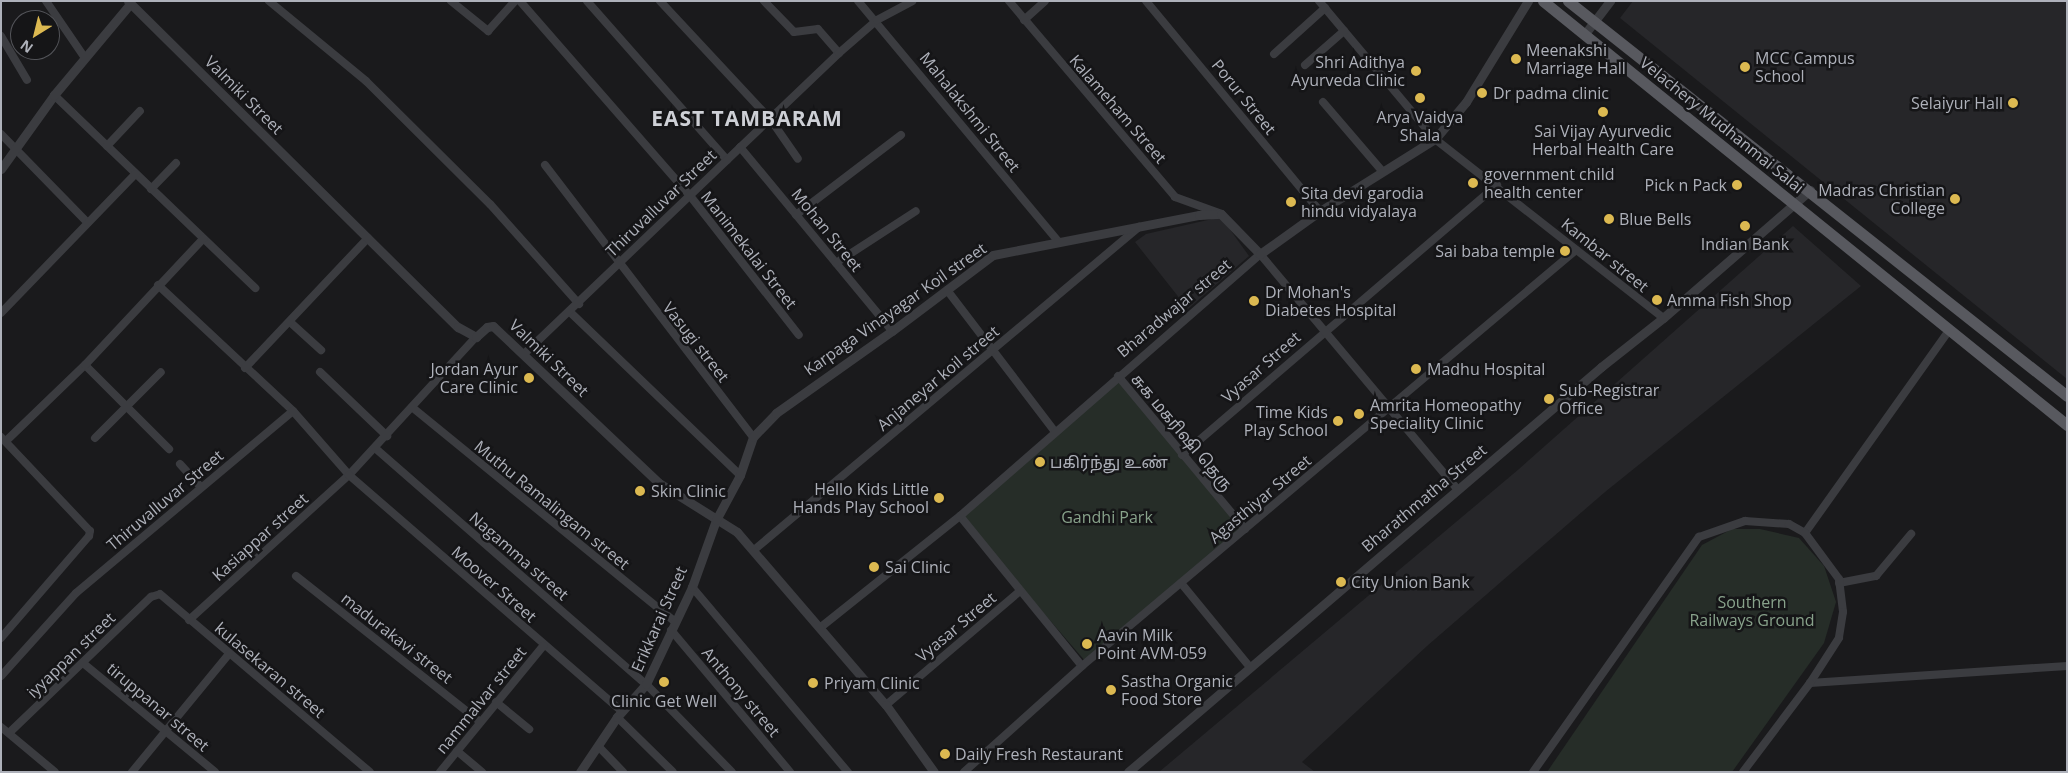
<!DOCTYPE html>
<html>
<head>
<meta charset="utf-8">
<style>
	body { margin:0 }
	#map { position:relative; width:2068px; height:773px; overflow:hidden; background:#1a1a1c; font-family:"Open Sans","Noto Sans Tamil",sans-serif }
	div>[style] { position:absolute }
	.built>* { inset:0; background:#262629 }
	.green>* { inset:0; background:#262d28 }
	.minor>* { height:8px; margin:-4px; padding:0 4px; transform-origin:4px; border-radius:4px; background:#3b3c40 }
	.tertiary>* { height:9px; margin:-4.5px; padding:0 4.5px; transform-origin:4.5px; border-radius:4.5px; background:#3b3c40 }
	.primary>* { height:11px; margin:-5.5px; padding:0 5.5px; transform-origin:5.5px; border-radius:5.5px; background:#58595f }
	.dots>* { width:14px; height:14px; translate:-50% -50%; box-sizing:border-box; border:2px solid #151517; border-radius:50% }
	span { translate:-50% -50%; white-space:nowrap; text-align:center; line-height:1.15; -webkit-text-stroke:5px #151517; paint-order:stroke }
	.poi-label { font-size:16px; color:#aeb1ba }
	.left { translate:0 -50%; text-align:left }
	.right { translate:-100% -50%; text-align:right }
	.street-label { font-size:16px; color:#aeb1ba }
	.park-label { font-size:16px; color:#88a28b }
	.district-label { font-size:21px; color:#ced0d6; font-weight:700; letter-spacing:1px }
	.frame { position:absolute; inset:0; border:2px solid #aeb1ba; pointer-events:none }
	.north { position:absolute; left:10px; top:10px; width:50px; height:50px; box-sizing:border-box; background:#151517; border:1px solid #525358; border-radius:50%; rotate:216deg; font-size:14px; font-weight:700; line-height:20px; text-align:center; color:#aeb1ba }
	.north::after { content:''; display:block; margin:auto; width:18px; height:22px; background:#dcb951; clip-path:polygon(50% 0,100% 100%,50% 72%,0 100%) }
</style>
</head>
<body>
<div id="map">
	<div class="built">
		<div style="clip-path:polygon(1633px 1px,2067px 1px,2067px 379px,1620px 18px)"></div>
		<div style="clip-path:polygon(1221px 217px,1249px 256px,1188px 309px,1135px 242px,1146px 234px)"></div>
		<div style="clip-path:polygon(1793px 226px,1861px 286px,1605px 492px,1427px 646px,1302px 762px,1315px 772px,1159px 772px,1519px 469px)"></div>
	</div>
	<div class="green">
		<div style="clip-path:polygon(1118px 376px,1245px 529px,1086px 662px,961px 518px)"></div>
		<div style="clip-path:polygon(1732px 529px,1760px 529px,1799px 538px,1824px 566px,1836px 602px,1824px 643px,1732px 772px,1547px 772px,1702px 545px)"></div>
	</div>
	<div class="minor">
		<div style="left:46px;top:1px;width:69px;rotate:55.6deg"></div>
		<div style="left:269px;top:1px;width:126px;rotate:39.5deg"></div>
		<div style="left:366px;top:81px;width:175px;rotate:44.8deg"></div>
		<div style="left:490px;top:204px;width:134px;rotate:48.3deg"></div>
		<div style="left:451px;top:1px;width:48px;rotate:39deg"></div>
		<div style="left:488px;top:31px;width:40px;rotate:-48deg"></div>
		<div style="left:520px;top:1px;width:260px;rotate:48.9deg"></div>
		<div style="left:691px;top:197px;width:175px;rotate:52deg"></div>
		<div style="left:587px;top:1px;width:212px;rotate:48.6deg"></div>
		<div style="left:660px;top:1px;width:163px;rotate:47deg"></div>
		<div style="left:771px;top:120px;width:47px;rotate:55.3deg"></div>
		<div style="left:764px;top:1px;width:43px;rotate:45.9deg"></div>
		<div style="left:794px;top:32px;width:24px;rotate:-7deg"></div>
		<div style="left:818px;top:29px;width:32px;rotate:49deg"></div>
		<div style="left:858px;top:1px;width:312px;rotate:50.2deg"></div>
		<div style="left:1009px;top:1px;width:257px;rotate:49.7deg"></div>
		<div style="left:1175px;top:197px;width:47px;rotate:20deg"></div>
		<div style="left:1146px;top:1px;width:273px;rotate:50.4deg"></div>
		<div style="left:1319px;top:1px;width:180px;rotate:50deg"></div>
		<div style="left:1435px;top:139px;width:290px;rotate:38.1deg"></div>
		<div style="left:1024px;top:20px;width:28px;rotate:-42deg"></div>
		<div style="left:1px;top:36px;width:51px;rotate:59.4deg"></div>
		<div style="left:1274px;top:54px;width:69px;rotate:-42deg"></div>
		<div style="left:1305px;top:65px;width:52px;rotate:-41.1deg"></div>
		<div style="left:54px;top:95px;width:279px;rotate:43.8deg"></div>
		<div style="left:1323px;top:102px;width:92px;rotate:49.4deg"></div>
		<div style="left:1px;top:134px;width:124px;rotate:45.7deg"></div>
		<div style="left:107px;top:146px;width:48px;rotate:-46.7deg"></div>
		<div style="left:740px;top:147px;width:239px;rotate:50.4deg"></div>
		<div style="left:545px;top:165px;width:342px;rotate:52.6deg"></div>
		<div style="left:151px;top:189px;width:36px;rotate:-46deg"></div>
		<div style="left:796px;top:215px;width:132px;rotate:-37.3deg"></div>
		<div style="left:836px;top:263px;width:95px;rotate:-33deg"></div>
		<div style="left:158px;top:285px;width:185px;rotate:43deg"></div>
		<div style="left:947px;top:290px;width:178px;rotate:52.7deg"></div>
		<div style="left:570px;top:312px;width:236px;rotate:43.8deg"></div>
		<div style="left:1px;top:313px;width:193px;rotate:-46deg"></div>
		<div style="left:290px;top:322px;width:42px;rotate:42.1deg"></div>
		<div style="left:524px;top:354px;width:436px;rotate:-43.7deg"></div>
		<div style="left:839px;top:53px;width:50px;rotate:-41deg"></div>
		<div style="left:877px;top:20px;width:40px;rotate:-28deg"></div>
		<div style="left:85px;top:365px;width:119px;rotate:45deg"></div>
		<div style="left:245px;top:368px;width:179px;rotate:-46.6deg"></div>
		<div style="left:320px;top:372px;width:93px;rotate:43.7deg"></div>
		<div style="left:1118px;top:376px;width:199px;rotate:50.3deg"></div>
		<div style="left:413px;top:408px;width:338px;rotate:39.2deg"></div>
		<div style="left:1px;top:437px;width:129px;rotate:46.6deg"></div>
		<div style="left:90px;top:531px;width:5px;rotate:101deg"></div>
		<div style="left:89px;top:536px;width:135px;rotate:130.8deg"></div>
		<div style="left:95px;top:438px;width:93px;rotate:-45deg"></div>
		<div style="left:6px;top:441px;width:110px;rotate:-43.9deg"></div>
		<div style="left:85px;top:365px;width:173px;rotate:-46.9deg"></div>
		<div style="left:375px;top:448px;width:359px;rotate:41.1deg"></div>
		<div style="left:646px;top:684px;width:123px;rotate:45.7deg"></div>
		<div style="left:1182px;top:455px;width:415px;rotate:-40.6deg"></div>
		<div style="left:180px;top:464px;width:31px;rotate:48deg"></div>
		<div style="left:960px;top:516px;width:193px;rotate:50.9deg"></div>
		<div style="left:1805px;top:533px;width:250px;rotate:-54.6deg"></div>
		<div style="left:754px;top:550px;width:503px;rotate:-40deg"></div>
		<div style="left:296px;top:576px;width:235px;rotate:38.4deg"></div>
		<div style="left:1181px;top:583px;width:107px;rotate:50.7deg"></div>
		<div style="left:1839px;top:583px;width:38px;rotate:-11deg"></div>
		<div style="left:1876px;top:576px;width:55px;rotate:-50.2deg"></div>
		<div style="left:692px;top:587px;width:242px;rotate:49.9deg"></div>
		<div style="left:189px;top:620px;width:216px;rotate:-42.2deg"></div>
		<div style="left:349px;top:475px;width:188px;rotate:-47.4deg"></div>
		<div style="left:821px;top:627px;width:178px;rotate:-38.6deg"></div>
		<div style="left:960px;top:516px;width:398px;rotate:-41.1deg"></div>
		<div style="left:1260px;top:254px;width:307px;rotate:50deg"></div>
		<div style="left:671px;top:630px;width:185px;rotate:50deg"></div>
		<div style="left:83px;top:663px;width:171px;rotate:39.5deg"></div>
		<div style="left:1px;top:676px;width:112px;rotate:-47.9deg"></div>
		<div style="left:76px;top:593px;width:283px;rotate:-40deg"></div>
		<div style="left:293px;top:411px;width:85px;rotate:48.8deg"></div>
		<div style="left:349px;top:475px;width:362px;rotate:40.9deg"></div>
		<div style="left:1810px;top:683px;width:258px;rotate:-3.8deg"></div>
		<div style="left:496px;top:702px;width:43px;rotate:39.3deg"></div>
		<div style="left:886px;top:705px;width:176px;rotate:-40.4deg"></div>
		<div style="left:617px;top:717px;width:78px;rotate:44.5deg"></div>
		<div style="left:1px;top:727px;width:70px;rotate:39.8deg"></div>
		<div style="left:9px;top:733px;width:197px;rotate:-43.8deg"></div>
		<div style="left:151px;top:597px;width:9px;rotate:-18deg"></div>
		<div style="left:160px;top:594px;width:275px;rotate:40.3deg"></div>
		<div style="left:599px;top:747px;width:35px;rotate:46deg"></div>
		<div style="left:457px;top:751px;width:33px;rotate:40deg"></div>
		<div style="left:132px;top:772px;width:153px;rotate:-50.6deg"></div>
		<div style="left:440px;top:772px;width:163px;rotate:-50.7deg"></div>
		<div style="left:964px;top:772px;width:159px;rotate:-41.9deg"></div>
		<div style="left:1082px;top:666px;width:646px;rotate:-40.1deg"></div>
		<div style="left:1533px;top:772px;width:288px;rotate:-54.8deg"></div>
		<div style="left:1699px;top:537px;width:49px;rotate:-19.2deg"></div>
		<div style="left:1745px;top:521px;width:44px;rotate:3.9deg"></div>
		<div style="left:1789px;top:524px;width:18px;rotate:29deg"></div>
		<div style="left:1805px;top:533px;width:57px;rotate:53.5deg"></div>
		<div style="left:1839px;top:579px;width:33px;rotate:83deg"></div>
		<div style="left:1843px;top:612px;width:26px;rotate:99deg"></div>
		<div style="left:1839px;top:638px;width:54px;rotate:122.8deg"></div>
		<div style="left:1810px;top:683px;width:111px;rotate:127deg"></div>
	</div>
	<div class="tertiary">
		<div style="left:128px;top:1px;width:464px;rotate:44.7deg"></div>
		<div style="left:458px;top:327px;width:21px;rotate:29deg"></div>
		<div style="left:476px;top:337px;width:15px;rotate:-42deg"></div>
		<div style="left:487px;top:327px;width:6px;rotate:-9deg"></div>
		<div style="left:493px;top:326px;width:228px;rotate:43.4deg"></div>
		<div style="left:659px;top:483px;width:92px;rotate:32.1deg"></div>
		<div style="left:737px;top:532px;width:228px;rotate:49.3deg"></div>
		<div style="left:886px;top:705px;width:82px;rotate:54.4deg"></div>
		<div style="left:1584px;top:35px;width:43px;rotate:-52.6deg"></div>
		<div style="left:1px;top:169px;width:91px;rotate:-54.4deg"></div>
		<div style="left:54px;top:95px;width:119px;rotate:-50.1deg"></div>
		<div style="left:580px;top:772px;width:66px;rotate:-56.1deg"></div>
		<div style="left:617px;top:717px;width:44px;rotate:-48.7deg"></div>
		<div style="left:646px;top:684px;width:107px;rotate:-64.6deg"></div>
		<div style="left:692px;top:587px;width:71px;rotate:-70.3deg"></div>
		<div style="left:716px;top:520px;width:51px;rotate:-61.9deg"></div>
		<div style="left:740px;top:475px;width:40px;rotate:-71.1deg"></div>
		<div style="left:753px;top:437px;width:33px;rotate:-46deg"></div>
		<div style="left:776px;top:413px;width:142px;rotate:-35.3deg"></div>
		<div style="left:892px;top:331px;width:126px;rotate:-37deg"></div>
		<div style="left:993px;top:255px;width:210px;rotate:-11deg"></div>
		<div style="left:1199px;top:215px;width:22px;rotate:-3deg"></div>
		<div style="left:1221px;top:214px;width:56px;rotate:45.7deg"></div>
		<div style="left:1260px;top:254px;width:74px;rotate:-35.6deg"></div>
		<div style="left:1320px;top:211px;width:136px;rotate:-32.1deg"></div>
		<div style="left:1435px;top:139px;width:48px;rotate:-50deg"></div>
		<div style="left:1466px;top:102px;width:119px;rotate:-58.5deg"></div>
		<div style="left:1128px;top:772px;width:623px;rotate:-40.57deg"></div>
		<div style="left:1601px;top:367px;width:79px;rotate:-38.3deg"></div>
		<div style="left:1663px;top:318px;width:195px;rotate:-41deg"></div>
	</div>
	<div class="primary">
		<div style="left:1543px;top:1px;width:674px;rotate:38.98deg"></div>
		<div style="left:1568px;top:1px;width:636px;rotate:38.36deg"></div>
	</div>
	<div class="dots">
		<div style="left:1516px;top:59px;background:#dcb951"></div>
		<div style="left:1745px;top:67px;background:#dcb951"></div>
		<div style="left:1416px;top:71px;background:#dcb951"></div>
		<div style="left:1482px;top:93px;background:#dcb951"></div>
		<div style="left:1420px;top:98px;background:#dcb951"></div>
		<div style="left:2013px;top:103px;background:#dcb951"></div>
		<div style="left:1603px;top:112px;background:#dcb951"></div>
		<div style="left:1473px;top:183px;background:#dcb951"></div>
		<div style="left:1737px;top:185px;background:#dcb951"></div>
		<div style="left:1955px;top:199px;background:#dcb951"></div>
		<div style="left:1291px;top:202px;background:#dcb951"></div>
		<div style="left:1609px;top:219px;background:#dcb951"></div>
		<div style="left:1745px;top:226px;background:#dcb951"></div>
		<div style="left:1565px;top:251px;background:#dcb951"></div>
		<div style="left:1657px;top:300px;background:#dcb951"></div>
		<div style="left:1254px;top:301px;background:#dcb951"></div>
		<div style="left:1416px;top:369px;background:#dcb951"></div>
		<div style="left:529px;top:378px;background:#dcb951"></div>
		<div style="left:1549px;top:399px;background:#dcb951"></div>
		<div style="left:1359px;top:414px;background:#dcb951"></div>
		<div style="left:1338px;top:421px;background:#dcb951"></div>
		<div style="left:1040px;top:462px;background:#dcb951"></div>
		<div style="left:640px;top:491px;background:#dcb951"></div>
		<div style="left:939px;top:498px;background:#dcb951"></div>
		<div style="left:874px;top:567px;background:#dcb951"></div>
		<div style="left:1341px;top:582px;background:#dcb951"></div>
		<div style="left:1087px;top:644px;background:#dcb951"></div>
		<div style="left:664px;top:682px;background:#dcb951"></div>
		<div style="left:813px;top:683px;background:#dcb951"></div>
		<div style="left:1111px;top:690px;background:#dcb951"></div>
		<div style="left:945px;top:754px;background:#dcb951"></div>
	</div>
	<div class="poi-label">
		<span class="left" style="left:1526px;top:59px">Meenakshi<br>Marriage Hall</span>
		<span class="left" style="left:1755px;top:67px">MCC Campus<br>School</span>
		<span class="right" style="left:1405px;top:71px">Shri Adithya<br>Ayurveda Clinic</span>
		<span class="left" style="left:1493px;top:93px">Dr padma clinic</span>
		<span class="right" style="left:2003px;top:103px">Selaiyur Hall</span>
		<span style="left:1420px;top:126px">Arya Vaidya<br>Shala</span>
		<span style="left:1603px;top:140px">Sai Vijay Ayurvedic<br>Herbal Health Care</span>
		<span class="left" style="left:1484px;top:183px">government child<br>health center</span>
		<span class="right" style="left:1727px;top:185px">Pick n Pack</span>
		<span class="right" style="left:1945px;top:199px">Madras Christian<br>College</span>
		<span class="left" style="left:1301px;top:202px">Sita devi garodia<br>hindu vidyalaya</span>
		<span class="left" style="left:1619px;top:219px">Blue Bells</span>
		<span style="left:1745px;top:244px">Indian Bank</span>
		<span class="right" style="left:1555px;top:251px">Sai baba temple</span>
		<span class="left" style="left:1265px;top:301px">Dr Mohan's<br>Diabetes Hospital</span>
		<span class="left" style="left:1667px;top:300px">Amma Fish Shop</span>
		<span class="right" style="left:518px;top:378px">Jordan Ayur<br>Care Clinic</span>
		<span class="left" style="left:1427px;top:369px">Madhu Hospital</span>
		<span class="left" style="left:1559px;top:399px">Sub-Registrar<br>Office</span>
		<span class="left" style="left:1370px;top:414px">Amrita Homeopathy<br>Speciality Clinic</span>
		<span class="right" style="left:1328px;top:421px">Time Kids<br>Play School</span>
		<span class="left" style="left:1050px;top:462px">பகிர்ந்து உண்</span>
		<span class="right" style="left:929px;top:498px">Hello Kids Little<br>Hands Play School</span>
		<span class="left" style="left:651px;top:491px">Skin Clinic</span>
		<span class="left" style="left:885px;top:567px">Sai Clinic</span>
		<span class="left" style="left:1351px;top:582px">City Union Bank</span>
		<span class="left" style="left:1097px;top:644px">Aavin Milk<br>Point AVM-059</span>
		<span class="left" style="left:1121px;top:690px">Sastha Organic<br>Food Store</span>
		<span class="left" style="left:824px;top:683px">Priyam Clinic</span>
		<span style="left:664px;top:701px">Clinic Get Well</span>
		<span class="left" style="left:955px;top:754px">Daily Fresh Restaurant</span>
	</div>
	<div class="street-label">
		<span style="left:244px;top:95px;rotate:45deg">Valmiki Street</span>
		<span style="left:1244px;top:97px;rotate:51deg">Porur Street</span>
		<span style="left:1118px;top:109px;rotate:49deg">Kalameham Street</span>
		<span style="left:970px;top:112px;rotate:51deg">Mahalakshmi Street</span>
		<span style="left:1722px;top:125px;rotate:39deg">Velachery Mudhanmai Salai</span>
		<span style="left:661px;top:203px;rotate:-44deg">Thiruvalluvar Street</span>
		<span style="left:827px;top:230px;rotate:51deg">Mohan Street</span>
		<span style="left:749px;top:250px;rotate:52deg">Manimekalai Street</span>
		<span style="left:1605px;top:255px;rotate:39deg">Kambar street</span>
		<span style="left:1174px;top:308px;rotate:-40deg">Bharadwajar street</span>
		<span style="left:895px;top:309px;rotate:-35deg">Karpaga Vinayagar Koil street</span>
		<span style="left:696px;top:342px;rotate:52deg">Vasugi street</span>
		<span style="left:549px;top:358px;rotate:44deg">Valmiki Street</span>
		<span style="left:1261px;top:367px;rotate:-41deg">Vyasar Street</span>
		<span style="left:938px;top:378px;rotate:-40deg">Anjaneyar koil street</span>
		<span style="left:1182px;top:432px;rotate:50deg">சுக மகரிஷி தெரு</span>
		<span style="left:1424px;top:498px;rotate:-40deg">Bharathmatha Street</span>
		<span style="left:1260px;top:499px;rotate:-40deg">Agasthiyar Street</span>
		<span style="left:165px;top:500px;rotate:-40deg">Thiruvalluvar Street</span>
		<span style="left:552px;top:505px;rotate:39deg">Muthu Ramalingam street</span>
		<span style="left:260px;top:537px;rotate:-42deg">Kasiappar street</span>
		<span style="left:519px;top:556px;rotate:41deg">Nagamma street</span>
		<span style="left:494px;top:584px;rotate:41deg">Moover Street</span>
		<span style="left:659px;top:619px;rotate:-66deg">Erikkarai Street</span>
		<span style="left:956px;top:627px;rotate:-40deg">Vyasar Street</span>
		<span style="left:397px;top:638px;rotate:38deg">madurakavi street</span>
		<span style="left:71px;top:655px;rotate:-44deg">iyyappan street</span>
		<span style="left:270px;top:670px;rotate:40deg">kulasekaran street</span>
		<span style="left:741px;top:692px;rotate:50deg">Anthony street</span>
		<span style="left:481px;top:700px;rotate:-51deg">nammalvar street</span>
		<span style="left:158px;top:707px;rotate:40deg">tiruppanar street</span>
	</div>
	<div class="park-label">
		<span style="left:1107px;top:517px">Gandhi Park</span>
		<span style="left:1752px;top:611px">Southern<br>Railways Ground</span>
	</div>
	<div class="district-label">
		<span style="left:747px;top:118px">EAST TAMBARAM</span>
	</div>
	<div class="frame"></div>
	<div class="north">N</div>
</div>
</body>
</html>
